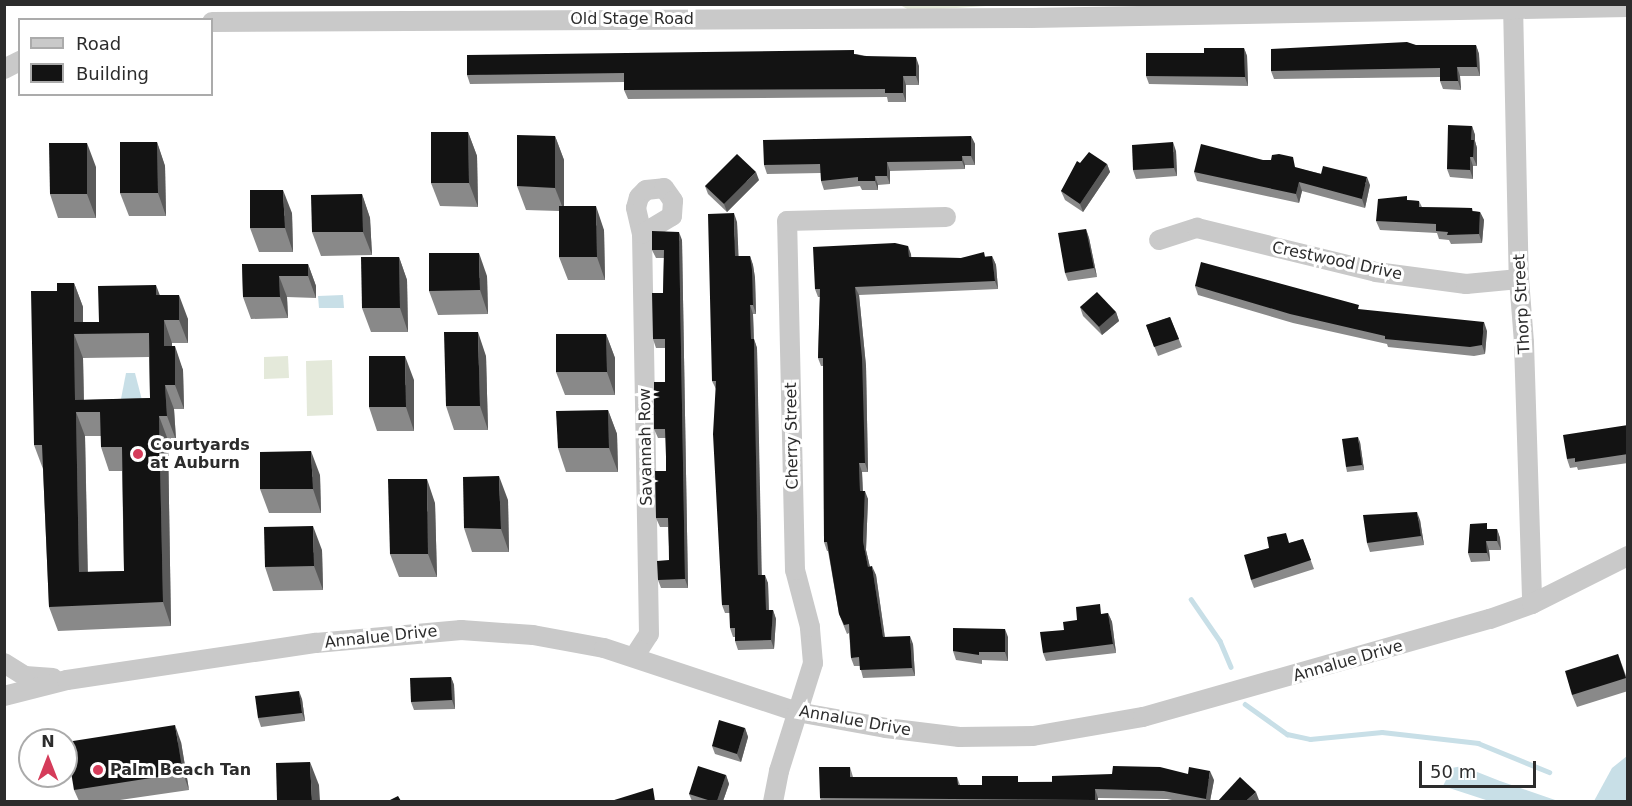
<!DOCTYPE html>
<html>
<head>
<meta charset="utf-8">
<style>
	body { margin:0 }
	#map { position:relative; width:1632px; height:806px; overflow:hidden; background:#fff; font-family:"DejaVu Sans",sans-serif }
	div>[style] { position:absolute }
	.green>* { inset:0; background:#e4e9da }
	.water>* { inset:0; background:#c8dfe7 }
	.stream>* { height:4.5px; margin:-2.25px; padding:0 2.25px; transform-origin:2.25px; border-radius:2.25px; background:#c8dfe7 }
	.minor>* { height:20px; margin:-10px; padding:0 10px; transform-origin:10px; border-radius:10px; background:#c9c9c9 }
	.wall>* { inset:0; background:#898989 }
	.shaded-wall>* { inset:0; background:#5a5a5a }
	.building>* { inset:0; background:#131313 }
	.dots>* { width:16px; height:16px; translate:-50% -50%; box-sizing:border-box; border:3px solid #fff; border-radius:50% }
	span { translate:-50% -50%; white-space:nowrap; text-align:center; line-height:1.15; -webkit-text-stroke:6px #fff; paint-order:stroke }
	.street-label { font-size:16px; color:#2c2c2c }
	.poi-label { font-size:16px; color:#2c2c2c; font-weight:700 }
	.left { translate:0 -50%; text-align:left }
	.frame { position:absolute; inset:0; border:6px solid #2c2c2c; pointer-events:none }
	.legend { position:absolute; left:18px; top:18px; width:195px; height:78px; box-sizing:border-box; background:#fff; border:2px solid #ababab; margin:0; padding:8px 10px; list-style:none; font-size:18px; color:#2c2c2c }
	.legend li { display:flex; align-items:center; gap:12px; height:30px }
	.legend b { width:30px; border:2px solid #ababab }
	.north { position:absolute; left:18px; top:728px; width:60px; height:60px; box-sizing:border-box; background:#fff; border:2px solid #ababab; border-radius:50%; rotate:0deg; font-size:16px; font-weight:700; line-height:24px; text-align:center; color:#2c2c2c }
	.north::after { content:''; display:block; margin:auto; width:21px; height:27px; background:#d53c5a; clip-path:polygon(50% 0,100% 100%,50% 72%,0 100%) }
	.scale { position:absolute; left:1419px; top:761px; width:117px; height:27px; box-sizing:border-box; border:3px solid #2c2c2c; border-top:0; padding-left:8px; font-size:18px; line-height:21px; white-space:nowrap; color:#2c2c2c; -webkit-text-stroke:4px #fff; paint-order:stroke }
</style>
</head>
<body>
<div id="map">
	<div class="green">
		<div style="clip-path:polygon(900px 5px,1001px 5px,911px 11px)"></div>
		<div style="clip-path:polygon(288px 356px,289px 378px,264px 379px,264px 357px)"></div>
		<div style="clip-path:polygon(332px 360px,333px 415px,307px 416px,306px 361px)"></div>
	</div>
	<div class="water">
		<div style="clip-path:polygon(343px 295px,344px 308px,319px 308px,318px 296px)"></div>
		<div style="clip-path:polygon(126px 373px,135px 373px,143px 404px,120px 404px)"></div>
		<div style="clip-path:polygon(1627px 756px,1627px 801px,1594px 801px,1612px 768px)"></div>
		<div style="clip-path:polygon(1462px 766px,1500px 781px,1558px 801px,1489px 801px,1443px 786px,1452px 768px)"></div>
	</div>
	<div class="stream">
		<div style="left:1191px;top:599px;width:51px;rotate:55.4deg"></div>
		<div style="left:1220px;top:641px;width:28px;rotate:67deg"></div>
		<div style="left:1245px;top:704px;width:52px;rotate:35.5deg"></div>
		<div style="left:1287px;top:734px;width:24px;rotate:12deg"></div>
		<div style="left:1310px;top:739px;width:72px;rotate:-5.6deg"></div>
		<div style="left:1382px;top:732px;width:97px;rotate:6.5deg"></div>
		<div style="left:1478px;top:743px;width:77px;rotate:22.2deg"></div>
	</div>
	<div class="minor">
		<div style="left:1513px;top:4px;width:275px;rotate:88.8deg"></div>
		<div style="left:1519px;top:279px;width:64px;rotate:85.5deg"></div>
		<div style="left:1524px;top:343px;width:261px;rotate:88.2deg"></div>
		<div style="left:212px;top:22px;width:820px;rotate:-0.28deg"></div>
		<div style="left:1032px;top:18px;width:596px;rotate:-1.06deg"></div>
		<div style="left:4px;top:69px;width:18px;rotate:-27deg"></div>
		<div style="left:1159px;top:240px;width:40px;rotate:-18deg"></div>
		<div style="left:1197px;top:228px;width:184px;rotate:13.8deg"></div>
		<div style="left:1376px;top:272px;width:91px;rotate:7.6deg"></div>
		<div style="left:1466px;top:284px;width:53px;rotate:-5.4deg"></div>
		<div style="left:634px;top:657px;width:27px;rotate:-57deg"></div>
		<div style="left:649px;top:634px;width:400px;rotate:-91deg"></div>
		<div style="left:642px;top:234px;width:27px;rotate:-103deg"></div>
		<div style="left:636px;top:208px;width:11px;rotate:-75deg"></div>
		<div style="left:639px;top:197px;width:10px;rotate:-45deg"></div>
		<div style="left:646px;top:190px;width:18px;rotate:-6deg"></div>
		<div style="left:664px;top:188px;width:16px;rotate:55deg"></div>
		<div style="left:673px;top:201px;width:15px;rotate:94deg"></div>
		<div style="left:672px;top:216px;width:35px;rotate:149deg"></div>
		<div style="left:4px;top:663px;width:25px;rotate:32deg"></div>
		<div style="left:25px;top:676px;width:28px;rotate:4deg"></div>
		<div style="left:4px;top:696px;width:65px;rotate:-14.3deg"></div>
		<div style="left:67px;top:680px;width:252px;rotate:-8.5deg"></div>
		<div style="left:316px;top:643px;width:146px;rotate:-5.1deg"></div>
		<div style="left:461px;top:630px;width:72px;rotate:4deg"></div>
		<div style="left:533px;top:635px;width:72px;rotate:10.4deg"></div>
		<div style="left:604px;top:648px;width:203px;rotate:18.3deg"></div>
		<div style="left:797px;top:712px;width:90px;rotate:10.2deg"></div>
		<div style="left:886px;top:728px;width:74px;rotate:7deg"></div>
		<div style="left:959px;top:737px;width:74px;rotate:-0.8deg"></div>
		<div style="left:1033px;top:736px;width:112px;rotate:-9.8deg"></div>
		<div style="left:1143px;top:717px;width:361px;rotate:-15.8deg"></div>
		<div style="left:1490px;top:619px;width:45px;rotate:-19.7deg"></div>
		<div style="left:1532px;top:604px;width:107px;rotate:-26.6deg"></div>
		<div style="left:773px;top:802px;width:32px;rotate:-79deg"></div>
		<div style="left:779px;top:771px;width:113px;rotate:-72.5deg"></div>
		<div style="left:813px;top:663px;width:36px;rotate:-95deg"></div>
		<div style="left:810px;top:627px;width:59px;rotate:-104.7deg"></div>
		<div style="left:795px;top:570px;width:349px;rotate:-91.3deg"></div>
		<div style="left:787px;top:221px;width:159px;rotate:-1.4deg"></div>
	</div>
	<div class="wall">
		<div style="clip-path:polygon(1416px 45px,1476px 45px,1479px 54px,1480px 76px,1460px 76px,1461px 90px,1443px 89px,1440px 81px,1440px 77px,1274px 79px,1271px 71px)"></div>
		<div style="clip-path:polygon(1244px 48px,1247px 56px,1248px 86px,1149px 84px,1146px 76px,1204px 53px)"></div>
		<div style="clip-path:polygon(856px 54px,919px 66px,919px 85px,906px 85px,906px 102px,888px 102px,887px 97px,628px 99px,624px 90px,624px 82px,470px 84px,467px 75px)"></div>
		<div style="clip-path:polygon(1472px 126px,1475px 135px,1475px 141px,1477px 148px,1477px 166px,1473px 166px,1473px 179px,1450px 177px,1447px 169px)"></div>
		<div style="clip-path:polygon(468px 132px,477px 156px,478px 207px,440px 206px,431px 183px)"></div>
		<div style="clip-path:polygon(555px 136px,564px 160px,564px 206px,604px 230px,605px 280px,568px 280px,559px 257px,559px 211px,526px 210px,517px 186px)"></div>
		<div style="clip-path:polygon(971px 136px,975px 144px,975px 165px,965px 165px,965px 169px,890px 171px,890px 184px,878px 185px,878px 190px,862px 190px,860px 186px,824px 190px,821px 181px,821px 173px,767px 174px,764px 165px)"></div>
		<div style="clip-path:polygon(157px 142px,165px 166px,166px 216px,129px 216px,120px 193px)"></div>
		<div style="clip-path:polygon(1176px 151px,1177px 176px,1136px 179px,1133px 170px)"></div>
		<div style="clip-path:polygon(1080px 163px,1107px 164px,1110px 172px,1083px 212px,1065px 200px,1061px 191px)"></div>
		<div style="clip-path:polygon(96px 167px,96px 218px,58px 218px,50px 194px)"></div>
		<div style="clip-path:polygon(1296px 168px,1370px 185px,1365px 208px,1302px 191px,1299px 203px,1197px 181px,1194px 172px)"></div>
		<div style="clip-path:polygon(759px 180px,727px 212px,708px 194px,705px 186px)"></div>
		<div style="clip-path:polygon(362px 194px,370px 218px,372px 255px,321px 256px,312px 232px)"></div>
		<div style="clip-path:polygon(1408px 200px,1419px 201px,1422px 207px,1472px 208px,1473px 211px,1480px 212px,1484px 220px,1482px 243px,1451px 244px,1449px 240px,1439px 239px,1437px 233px,1380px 230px,1376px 221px)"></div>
		<div style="clip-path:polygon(292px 213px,293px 252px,259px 252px,250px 228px)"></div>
		<div style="clip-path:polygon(737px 222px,738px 256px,750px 256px,753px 265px,755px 278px,756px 314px,753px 314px,754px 339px,757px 348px,761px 575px,768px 583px,769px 610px,773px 610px,776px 619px,774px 649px,738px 650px,735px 641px,735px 637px,733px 637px,730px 628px,730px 613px,725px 613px,722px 605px,716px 389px,712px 381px)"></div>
		<div style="clip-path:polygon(1086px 229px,1089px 238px,1097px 277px,1068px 281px,1065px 273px)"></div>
		<div style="clip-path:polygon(682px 240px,688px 588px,661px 588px,658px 580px,669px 560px,668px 527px,660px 527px,656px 518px,666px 471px,666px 438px,658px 438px,654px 429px,665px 382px,665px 348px,656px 348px,653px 339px,663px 293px,664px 258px,656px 258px,652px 250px)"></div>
		<div style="clip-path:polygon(908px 246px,911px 257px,961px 258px,992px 256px,996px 265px,998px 289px,859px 295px,866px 366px,868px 472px,862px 472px,863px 491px,868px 499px,866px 550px,870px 567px,876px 575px,885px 637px,913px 644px,915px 676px,863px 678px,860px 666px,854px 666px,851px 658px,849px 633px,847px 634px,839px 614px,828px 551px,827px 551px,824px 542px,823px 366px,821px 366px,818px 358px,820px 297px,818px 297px,815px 289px)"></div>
		<div style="clip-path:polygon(399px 257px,407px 280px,408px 332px,371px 332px,362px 308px)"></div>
		<div style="clip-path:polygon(242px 264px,308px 264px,316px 286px,316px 298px,287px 297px,288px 318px,251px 319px,243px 297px)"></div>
		<div style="clip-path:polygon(487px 276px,488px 314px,438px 315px,429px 291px)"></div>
		<div style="clip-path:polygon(evenodd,74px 283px,83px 307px,83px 322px,99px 322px,160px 295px,188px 319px,188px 343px,172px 343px,172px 346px,183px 370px,184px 409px,174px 409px,176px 440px,168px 440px,171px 626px,58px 631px,49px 607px,43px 469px,34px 445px,57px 291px,74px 283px,149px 357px,150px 398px,84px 400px,83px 358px,149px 357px,74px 283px,85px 436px,101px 436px,101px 447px,109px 471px,122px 471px,124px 571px,88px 572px,85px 436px)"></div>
		<div style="clip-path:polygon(1195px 286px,1361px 310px,1487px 331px,1485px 354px,1474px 356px,1388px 347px,1387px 344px,1293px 323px,1198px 295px)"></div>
		<div style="clip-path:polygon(1080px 307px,1116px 312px,1119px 321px,1102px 335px,1083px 316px)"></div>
		<div style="clip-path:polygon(1170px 317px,1182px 347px,1158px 356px,1146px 325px)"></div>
		<div style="clip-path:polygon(606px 334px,615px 358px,615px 395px,565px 395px,556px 372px)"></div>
		<div style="clip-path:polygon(486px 356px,488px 430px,454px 430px,446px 406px)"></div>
		<div style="clip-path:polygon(414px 380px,414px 431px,377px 431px,369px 407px)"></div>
		<div style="clip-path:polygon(608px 410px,617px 434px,618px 472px,566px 472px,558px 448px)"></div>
		<div style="clip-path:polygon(1628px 425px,1628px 463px,1578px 470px,1577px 467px,1570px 468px,1567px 459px)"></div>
		<div style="clip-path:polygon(1360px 442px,1364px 470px,1347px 472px,1346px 467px)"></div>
		<div style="clip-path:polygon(320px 475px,321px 513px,269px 513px,260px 489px)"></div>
		<div style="clip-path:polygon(508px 500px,509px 552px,472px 552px,464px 528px)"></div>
		<div style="clip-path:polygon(435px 503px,437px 577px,399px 577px,390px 554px)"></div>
		<div style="clip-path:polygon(1420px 520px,1424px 545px,1370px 552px,1367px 543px)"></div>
		<div style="clip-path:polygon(1489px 529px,1497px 529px,1500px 538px,1501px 550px,1489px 550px,1490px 561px,1471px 562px,1468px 553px)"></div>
		<div style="clip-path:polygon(1303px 539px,1314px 569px,1254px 588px,1251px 580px,1290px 543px)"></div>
		<div style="clip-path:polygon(322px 550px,323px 590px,273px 591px,265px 567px)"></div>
		<div style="clip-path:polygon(1108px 613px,1112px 622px,1116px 653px,1046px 661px,1043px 653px,1064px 630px,1077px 620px)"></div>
		<div style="clip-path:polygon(1008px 637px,1008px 661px,982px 660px,982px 664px,956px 660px,953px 651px)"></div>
		<div style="clip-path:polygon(1618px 654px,1628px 681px,1628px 691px,1577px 707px,1572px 695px)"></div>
		<div style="clip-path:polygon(451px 677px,454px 685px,455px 709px,414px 710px,411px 702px)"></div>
		<div style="clip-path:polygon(302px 699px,305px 721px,261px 727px,258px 718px)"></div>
		<div style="clip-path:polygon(745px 728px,748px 737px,741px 762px,715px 754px,712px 746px)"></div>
		<div style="clip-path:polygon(181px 742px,189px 790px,113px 801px,79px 801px,74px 790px)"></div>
		<div style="clip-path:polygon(850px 767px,853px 777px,957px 777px,960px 785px,982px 785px,1020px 782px,1214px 780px,1210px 801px,1177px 801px,1167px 799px,1098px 798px,1098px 801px,821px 801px,820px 798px)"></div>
		<div style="clip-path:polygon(726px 775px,729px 784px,723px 801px,692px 801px,689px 794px)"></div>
	</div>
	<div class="shaded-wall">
		<div style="clip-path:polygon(1476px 45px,1479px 54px,1480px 76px,1477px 67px)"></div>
		<div style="clip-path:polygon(1244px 48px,1247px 56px,1248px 86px,1245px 77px)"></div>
		<div style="clip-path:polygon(916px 57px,919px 66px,919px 85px,916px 76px)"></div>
		<div style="clip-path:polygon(1457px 67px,1460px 76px,1461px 90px,1458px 81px)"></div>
		<div style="clip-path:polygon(903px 76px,906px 85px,906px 102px,903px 93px)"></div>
		<div style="clip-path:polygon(1472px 126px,1475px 135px,1475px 141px,1477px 148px,1477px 166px,1473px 157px,1471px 140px)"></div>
		<div style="clip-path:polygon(468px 132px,477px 156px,478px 207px,469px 183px)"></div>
		<div style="clip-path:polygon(555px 136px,564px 160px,564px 211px,555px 188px)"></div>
		<div style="clip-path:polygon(971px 136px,975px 144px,975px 165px,971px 156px)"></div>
		<div style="clip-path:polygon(157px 142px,165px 166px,166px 216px,158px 193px)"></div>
		<div style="clip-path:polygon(1173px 142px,1176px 151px,1177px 176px,1174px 168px)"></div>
		<div style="clip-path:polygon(87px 143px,96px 167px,96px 218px,87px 194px)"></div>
		<div style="clip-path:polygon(962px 156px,965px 165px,965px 169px,962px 161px)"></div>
		<div style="clip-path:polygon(1470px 157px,1473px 166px,1473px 179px,1470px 170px)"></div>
		<div style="clip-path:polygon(887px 162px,890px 171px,890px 184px,887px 176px)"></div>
		<div style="clip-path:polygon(1107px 164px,1110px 172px,1083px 212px,1080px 204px)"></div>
		<div style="clip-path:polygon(756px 172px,759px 180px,727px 212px,724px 204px)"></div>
		<div style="clip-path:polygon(875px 176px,878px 185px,878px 190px,875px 181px)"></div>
		<div style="clip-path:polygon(1367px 177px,1370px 185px,1365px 208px,1362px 199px)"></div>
		<div style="clip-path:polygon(1299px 182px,1302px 191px,1299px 203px,1296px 194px)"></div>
		<div style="clip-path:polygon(283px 190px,292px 213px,293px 252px,285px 228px)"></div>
		<div style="clip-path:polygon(362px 194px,370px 218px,372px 255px,363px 232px)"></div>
		<div style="clip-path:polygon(596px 206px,604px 230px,605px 280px,597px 257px)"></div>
		<div style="clip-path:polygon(1480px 212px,1484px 220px,1482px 243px,1479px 234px)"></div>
		<div style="clip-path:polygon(734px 213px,737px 222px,739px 265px,735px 256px)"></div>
		<div style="clip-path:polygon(1086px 229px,1089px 238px,1097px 277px,1094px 268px)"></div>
		<div style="clip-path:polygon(679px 232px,682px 240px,688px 588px,685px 579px)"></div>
		<div style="clip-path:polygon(908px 246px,911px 254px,912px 266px,909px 257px)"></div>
		<div style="clip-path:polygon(479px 253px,487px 276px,488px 314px,480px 290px)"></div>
		<div style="clip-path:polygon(750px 256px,753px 265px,755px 278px,756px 314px,753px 305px)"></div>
		<div style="clip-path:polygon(992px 256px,996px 265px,998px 289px,995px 281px)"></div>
		<div style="clip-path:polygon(399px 257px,407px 280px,408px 332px,400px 308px)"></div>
		<div style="clip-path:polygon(308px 264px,316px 286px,316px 298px,308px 276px)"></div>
		<div style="clip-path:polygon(279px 276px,287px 297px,288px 318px,280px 297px)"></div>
		<div style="clip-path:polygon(74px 283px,83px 307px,83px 334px,74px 322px)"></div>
		<div style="clip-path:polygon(156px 285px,165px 309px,156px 295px)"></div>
		<div style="clip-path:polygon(855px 287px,859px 295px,866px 366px,868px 472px,865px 463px)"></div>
		<div style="clip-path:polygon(179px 295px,188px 319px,188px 343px,179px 320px)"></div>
		<div style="clip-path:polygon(750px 305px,753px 314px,754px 348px,751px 339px)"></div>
		<div style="clip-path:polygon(1116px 312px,1119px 321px,1102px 335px,1099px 327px)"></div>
		<div style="clip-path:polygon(164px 320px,172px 343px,172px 370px,164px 346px)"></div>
		<div style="clip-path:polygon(1484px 322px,1487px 331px,1485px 354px,1482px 345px)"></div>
		<div style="clip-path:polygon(478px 332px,486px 356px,488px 430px,480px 406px)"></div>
		<div style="clip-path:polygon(74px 334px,83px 358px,84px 412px,75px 400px)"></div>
		<div style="clip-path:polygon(606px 334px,615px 358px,615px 395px,607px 372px)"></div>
		<div style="clip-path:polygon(754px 339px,757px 348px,762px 583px,758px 575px)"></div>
		<div style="clip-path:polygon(175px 346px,183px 370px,184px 409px,175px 385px)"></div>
		<div style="clip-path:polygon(405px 356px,414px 380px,414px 431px,406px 407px)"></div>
		<div style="clip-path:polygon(165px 385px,174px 409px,176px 440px,167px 416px)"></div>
		<div style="clip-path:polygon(608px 410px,617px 434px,618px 472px,609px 448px)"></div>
		<div style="clip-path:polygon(76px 412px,85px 436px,88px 596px,79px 572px)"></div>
		<div style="clip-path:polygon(159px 416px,168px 440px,171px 626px,163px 602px)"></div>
		<div style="clip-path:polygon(1358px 437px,1360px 442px,1364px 470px,1362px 465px)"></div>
		<div style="clip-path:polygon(311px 451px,320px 475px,321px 513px,313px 489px)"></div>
		<div style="clip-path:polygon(859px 463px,862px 472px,863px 499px,860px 491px)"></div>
		<div style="clip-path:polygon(499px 476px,508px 500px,509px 552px,501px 529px)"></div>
		<div style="clip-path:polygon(427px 479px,435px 503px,437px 577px,428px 554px)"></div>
		<div style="clip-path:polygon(865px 491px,868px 499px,866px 550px,872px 576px,868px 567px,863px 541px)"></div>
		<div style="clip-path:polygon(1417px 512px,1420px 520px,1424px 545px,1421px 536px)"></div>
		<div style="clip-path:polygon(313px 526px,322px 550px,323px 590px,314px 566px)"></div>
		<div style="clip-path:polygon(1497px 529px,1500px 538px,1501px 550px,1497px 541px)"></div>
		<div style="clip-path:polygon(1486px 541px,1489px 550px,1490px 561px,1487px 553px)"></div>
		<div style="clip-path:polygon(872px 566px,876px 575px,886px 646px,883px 637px)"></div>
		<div style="clip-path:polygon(765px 575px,768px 583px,769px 619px,766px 610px)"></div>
		<div style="clip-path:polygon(773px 610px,776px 619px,774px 649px,771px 640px)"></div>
		<div style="clip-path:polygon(1108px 613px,1112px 622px,1116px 653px,1113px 644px)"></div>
		<div style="clip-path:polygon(1005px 629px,1008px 637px,1008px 661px,1005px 652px)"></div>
		<div style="clip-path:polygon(910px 636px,913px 644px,915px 676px,912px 668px)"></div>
		<div style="clip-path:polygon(451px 677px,454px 685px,455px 709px,452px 700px)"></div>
		<div style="clip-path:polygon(299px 691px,302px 699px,305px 721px,302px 713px)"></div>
		<div style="clip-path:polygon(175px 725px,181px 742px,189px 790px,183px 773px)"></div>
		<div style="clip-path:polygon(745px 728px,748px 737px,741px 762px,737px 754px)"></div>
		<div style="clip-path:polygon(310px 762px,319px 785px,320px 801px,312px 801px)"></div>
		<div style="clip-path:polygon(1210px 771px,1214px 780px,1210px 801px,1207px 801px,1206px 799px)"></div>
		<div style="clip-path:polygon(726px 775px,729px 784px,723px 801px,717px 801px)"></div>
		<div style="clip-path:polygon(1095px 789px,1098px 798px,1098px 801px,1096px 801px,1095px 800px)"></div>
		<div style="clip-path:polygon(1256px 792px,1259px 800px,1258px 801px,1246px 801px)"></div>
	</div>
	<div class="building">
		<div style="clip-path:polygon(1407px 42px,1416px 45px,1476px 45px,1477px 67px,1457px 67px,1458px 81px,1440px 81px,1440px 68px,1271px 71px,1271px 49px)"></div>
		<div style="clip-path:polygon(1204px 48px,1244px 48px,1245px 77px,1146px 76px,1146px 53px,1204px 53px)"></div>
		<div style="clip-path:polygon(854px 50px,854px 54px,864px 56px,916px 57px,916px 76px,903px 76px,903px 93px,885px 93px,885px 89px,624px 90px,624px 73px,467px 75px,467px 55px)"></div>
		<div style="clip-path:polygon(1448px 125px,1472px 126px,1471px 140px,1474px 140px,1473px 157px,1470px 157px,1470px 170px,1447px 169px)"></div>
		<div style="clip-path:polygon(431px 132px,468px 132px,469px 183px,431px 183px)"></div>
		<div style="clip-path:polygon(517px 135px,555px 136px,555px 188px,517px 186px)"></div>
		<div style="clip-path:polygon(971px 136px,971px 156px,962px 156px,962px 161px,887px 162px,887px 176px,875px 176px,875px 181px,858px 181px,858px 177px,821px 181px,820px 164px,764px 165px,763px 140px)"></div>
		<div style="clip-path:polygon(120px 142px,157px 142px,158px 193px,120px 193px)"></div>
		<div style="clip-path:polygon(1173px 142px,1174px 168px,1133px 170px,1132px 145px)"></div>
		<div style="clip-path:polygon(49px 143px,87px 143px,87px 194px,50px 194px)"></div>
		<div style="clip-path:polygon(1201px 144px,1263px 160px,1271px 160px,1272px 155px,1279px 154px,1293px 157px,1295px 167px,1321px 174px,1323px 166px,1367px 177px,1362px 199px,1299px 182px,1296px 194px,1194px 172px)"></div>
		<div style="clip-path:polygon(1089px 152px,1107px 164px,1080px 204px,1061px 191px,1077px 161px,1080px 163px)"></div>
		<div style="clip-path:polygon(737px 154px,756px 172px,724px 204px,705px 186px)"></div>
		<div style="clip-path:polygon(250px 190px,283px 190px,285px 228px,250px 228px)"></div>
		<div style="clip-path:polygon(362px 194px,363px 232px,312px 232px,311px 195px)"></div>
		<div style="clip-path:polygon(1407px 196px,1407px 200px,1419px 201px,1419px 207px,1472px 208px,1472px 211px,1480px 212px,1479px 234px,1447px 235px,1448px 232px,1436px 231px,1436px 224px,1376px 221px,1378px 199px)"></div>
		<div style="clip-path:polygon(559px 206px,596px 206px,597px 257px,559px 257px)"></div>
		<div style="clip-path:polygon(734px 213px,735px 256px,750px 256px,752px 270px,753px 305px,750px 305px,751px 339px,754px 339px,758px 575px,765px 575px,766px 610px,773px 610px,771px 640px,735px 641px,735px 628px,730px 628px,729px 605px,722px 605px,713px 434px,716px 381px,712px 381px,708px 214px)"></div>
		<div style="clip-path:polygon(1086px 229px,1094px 268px,1065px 273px,1058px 233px)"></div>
		<div style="clip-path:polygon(652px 231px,679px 232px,685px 579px,658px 580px,657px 561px,669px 560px,669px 547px,668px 518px,656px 518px,655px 471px,666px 471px,666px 457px,665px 429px,654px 429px,654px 382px,665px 382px,665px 339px,653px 339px,652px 293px,663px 293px,664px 250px,652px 250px)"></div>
		<div style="clip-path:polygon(895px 243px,908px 246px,909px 257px,961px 258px,984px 252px,985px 257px,992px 256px,995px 281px,855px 287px,862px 358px,865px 463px,859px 463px,860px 491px,865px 491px,863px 541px,868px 567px,872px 566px,883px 637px,910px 636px,912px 668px,860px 670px,859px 657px,851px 658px,849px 624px,844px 625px,839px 614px,827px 542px,824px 542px,823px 358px,818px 358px,820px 289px,815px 289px,813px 247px)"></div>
		<div style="clip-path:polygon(429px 253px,479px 253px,480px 290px,429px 291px)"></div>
		<div style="clip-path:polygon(361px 257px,399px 257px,400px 308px,362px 308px)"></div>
		<div style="clip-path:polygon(1201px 262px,1359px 305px,1358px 309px,1484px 322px,1482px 345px,1470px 347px,1385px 339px,1385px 336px,1290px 314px,1195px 286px)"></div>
		<div style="clip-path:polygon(242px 264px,308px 264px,308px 276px,279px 276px,280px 297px,243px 297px)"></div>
		<div style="clip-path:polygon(evenodd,57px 283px,74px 283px,74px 322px,99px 322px,98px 286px,156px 285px,156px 295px,179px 295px,179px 320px,164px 320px,164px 346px,175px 346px,175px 385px,165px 385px,167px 416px,159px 416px,163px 602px,49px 607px,42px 445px,34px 445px,31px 291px,57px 291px,57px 283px,149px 333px,150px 398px,75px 400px,74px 334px,149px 333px,57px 283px,76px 412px,100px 412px,101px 447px,122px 447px,124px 571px,79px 572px,76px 412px)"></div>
		<div style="clip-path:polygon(1097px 292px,1116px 312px,1099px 327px,1080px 307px)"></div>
		<div style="clip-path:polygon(1170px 317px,1179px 339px,1154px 347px,1146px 325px)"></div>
		<div style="clip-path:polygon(444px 332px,478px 332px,480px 406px,446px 406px)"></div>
		<div style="clip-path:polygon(556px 334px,606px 334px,607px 372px,556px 372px)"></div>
		<div style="clip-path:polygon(369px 356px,405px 356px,406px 407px,369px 407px)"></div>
		<div style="clip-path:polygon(608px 410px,609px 448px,558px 448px,556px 411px)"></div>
		<div style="clip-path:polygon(1628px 425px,1628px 454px,1575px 462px,1575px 458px,1567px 459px,1563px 435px)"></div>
		<div style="clip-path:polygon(1358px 437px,1362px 465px,1346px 467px,1342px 439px)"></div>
		<div style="clip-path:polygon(311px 451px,313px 489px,260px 489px,260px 452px)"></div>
		<div style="clip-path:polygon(499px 476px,501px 529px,464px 528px,463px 477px)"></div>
		<div style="clip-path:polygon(388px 479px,427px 479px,428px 554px,390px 554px)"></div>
		<div style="clip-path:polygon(1417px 512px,1421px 536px,1367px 543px,1363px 515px)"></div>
		<div style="clip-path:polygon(1487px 523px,1487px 529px,1497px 529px,1497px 541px,1486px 541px,1487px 553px,1468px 553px,1470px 524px)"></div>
		<div style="clip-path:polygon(313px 526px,314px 566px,265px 567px,264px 527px)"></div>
		<div style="clip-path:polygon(1286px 533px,1289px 543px,1303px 539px,1311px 560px,1251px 580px,1244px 555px,1269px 548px,1267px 537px)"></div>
		<div style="clip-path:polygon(1100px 604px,1101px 614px,1108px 613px,1113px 644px,1043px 653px,1040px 632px,1064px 630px,1063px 622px,1077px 620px,1076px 607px)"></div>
		<div style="clip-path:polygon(953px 628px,1005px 629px,1005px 652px,979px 652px,979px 655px,953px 651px)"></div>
		<div style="clip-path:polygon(1618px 654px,1626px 678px,1572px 695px,1565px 671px)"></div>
		<div style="clip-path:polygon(451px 677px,452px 700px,411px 702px,410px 678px)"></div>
		<div style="clip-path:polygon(299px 691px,302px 713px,258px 718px,255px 696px)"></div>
		<div style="clip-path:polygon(719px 720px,745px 728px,737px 754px,712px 746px)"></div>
		<div style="clip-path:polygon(175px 725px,183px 773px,74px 790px,67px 748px,73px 741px)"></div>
		<div style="clip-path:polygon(310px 762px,312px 801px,277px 801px,276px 763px)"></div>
		<div style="clip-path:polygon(698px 766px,726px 775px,717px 801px,711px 801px,689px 794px)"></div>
		<div style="clip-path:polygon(1113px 766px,1160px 767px,1188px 774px,1189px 767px,1210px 771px,1206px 799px,1164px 791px,1095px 789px,1095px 800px,820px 798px,819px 767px,850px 767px,850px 777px,957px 777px,958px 785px,982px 785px,982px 776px,1018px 776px,1018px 782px,1052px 782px,1052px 776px,1112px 774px)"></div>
		<div style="clip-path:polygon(1240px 777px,1256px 792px,1246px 801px,1218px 801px)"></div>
		<div style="clip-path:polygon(653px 788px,655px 801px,611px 801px)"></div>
		<div style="clip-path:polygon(398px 796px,401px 801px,388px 801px)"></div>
	</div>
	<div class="dots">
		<div style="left:138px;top:454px;background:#d53c5a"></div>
		<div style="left:98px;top:770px;background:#d53c5a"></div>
	</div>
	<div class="street-label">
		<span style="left:632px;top:19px">Old Stage Road</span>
		<span style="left:1337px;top:261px;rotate:12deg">Crestwood Drive</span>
		<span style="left:1522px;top:304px;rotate:-93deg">Thorp Street</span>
		<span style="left:792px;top:436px;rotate:-91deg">Cherry Street</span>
		<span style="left:646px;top:447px;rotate:-91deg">Savannah Row</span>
		<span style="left:381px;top:637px;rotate:-6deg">Annalue Drive</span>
		<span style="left:1348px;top:661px;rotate:-16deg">Annalue Drive</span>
		<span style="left:855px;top:721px;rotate:10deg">Annalue Drive</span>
	</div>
	<div class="poi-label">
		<span class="left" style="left:150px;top:454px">Courtyards<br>at Auburn</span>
		<span class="left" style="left:110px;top:770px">Palm Beach Tan</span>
	</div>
	<div class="frame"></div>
	<ul class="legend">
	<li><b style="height:8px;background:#c9c9c9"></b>Road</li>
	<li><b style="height:16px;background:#131313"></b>Building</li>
	</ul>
	<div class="north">N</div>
	<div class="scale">50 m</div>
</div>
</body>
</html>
